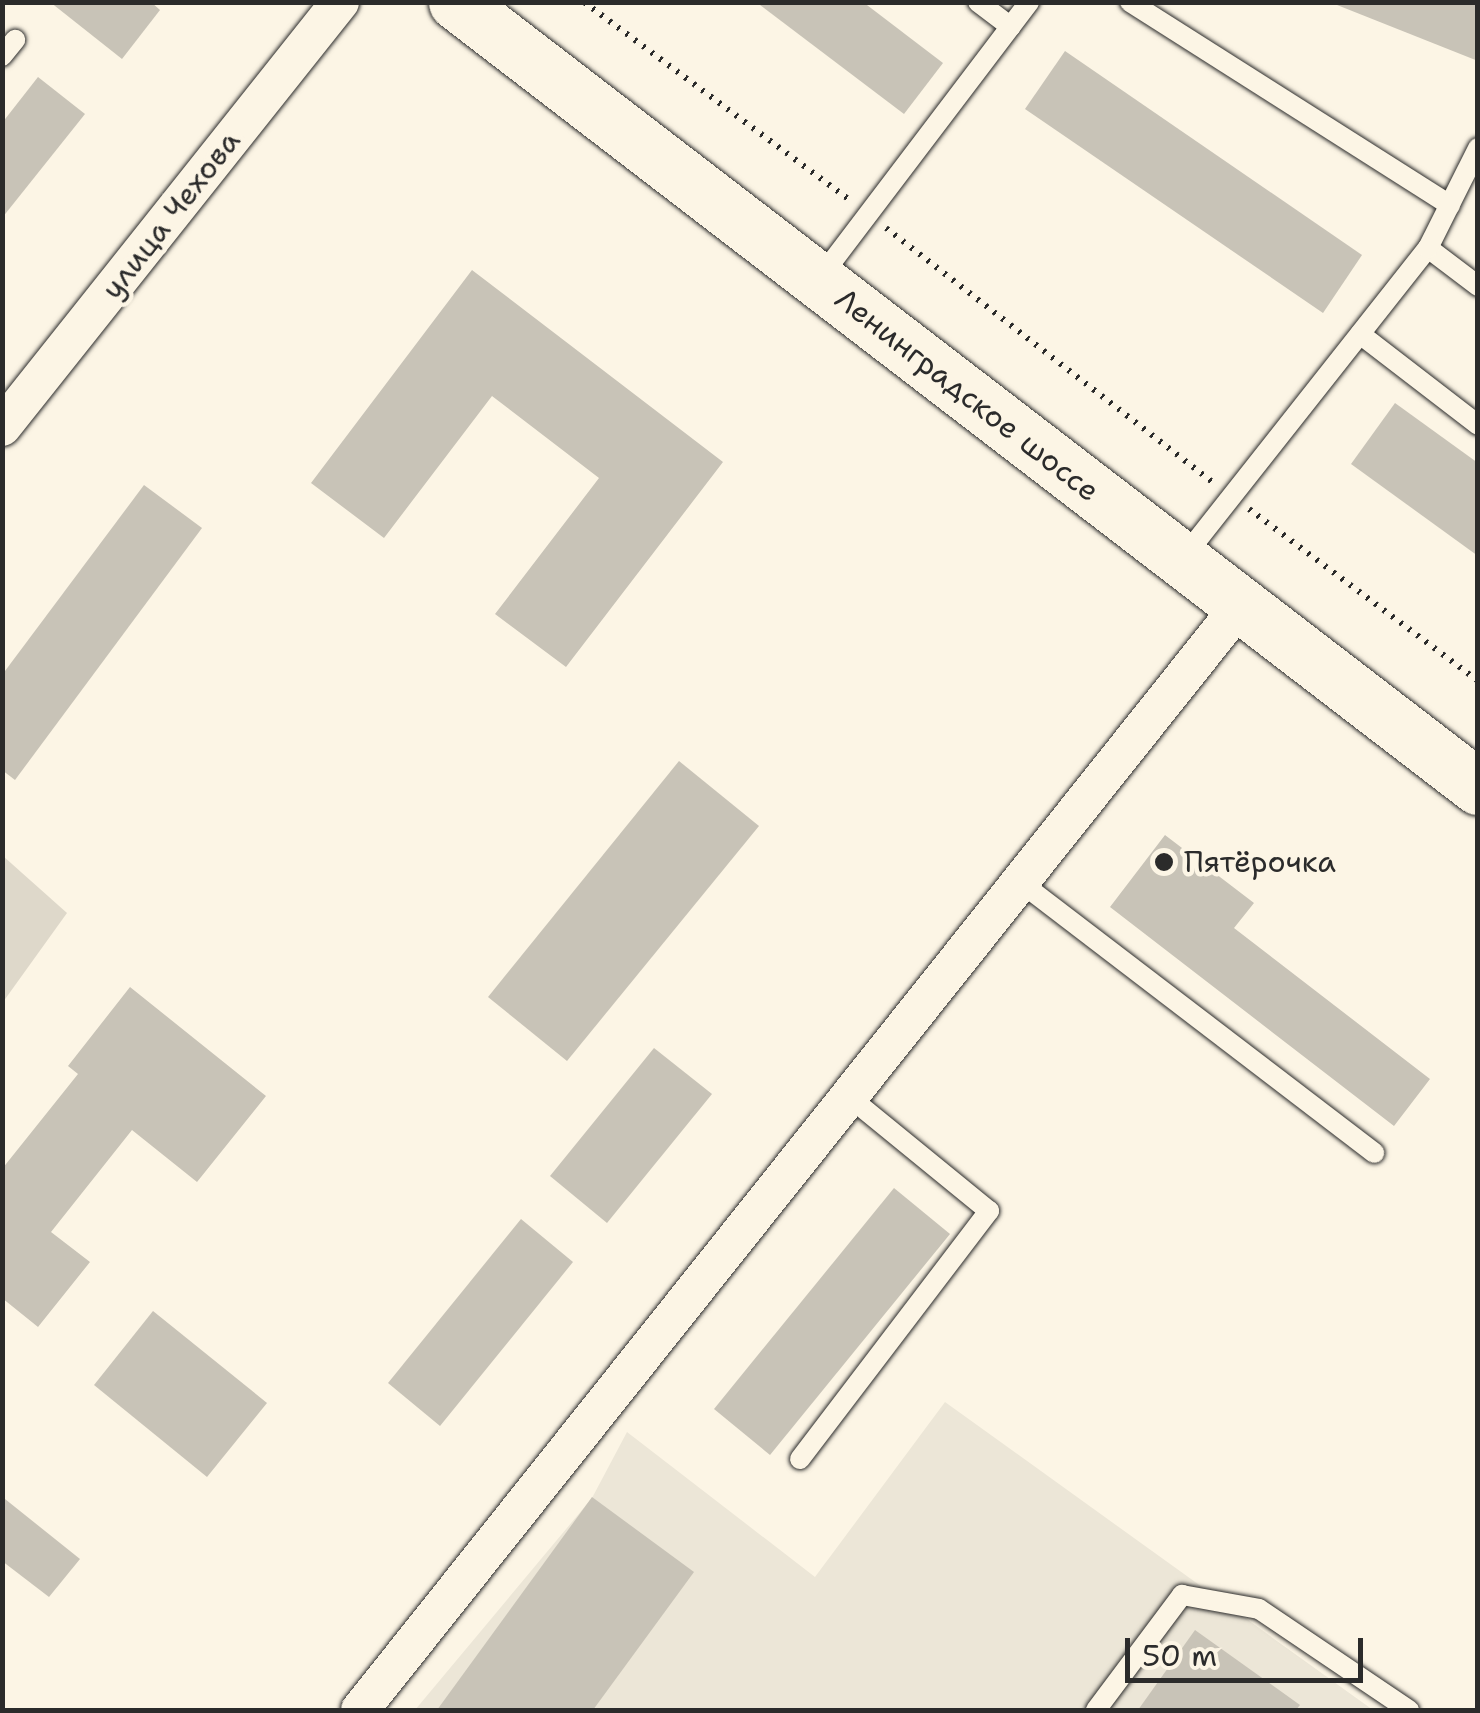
<!DOCTYPE html>
<html>
<head>
<meta charset="utf-8">
<style>
	body { margin:0 }
	#map { position:relative; width:1480px; height:1713px; overflow:hidden; background:#fcf5e5; font-family:"Shantell Sans",sans-serif }
	div>[style] { position:absolute }
	.built>* { inset:0; background:#ece6d7 }
	.green>* { inset:0; background:#ded8ca }
	.building>* { inset:0; background:#c8c3b7 }
	.path>* { height:6px; margin-top:-3px; transform-origin:0; background:repeating-linear-gradient(90deg,#2b2b2b 0 2.5px,transparent 0 10.5px) }
	.roads { filter:drop-shadow(0 0 2px #2b2b2b) drop-shadow(0 0 2px #2b2b2b) }
	.service>* { height:20px; margin:-10px; padding:0 10px; transform-origin:10px; border-radius:10px; background:#fcf5e5 }
	.minor>* { height:38px; margin:-19px; padding:0 19px; transform-origin:19px; border-radius:19px; background:#fcf5e5 }
	.secondary>* { height:55px; margin:-27.5px; padding:0 27.5px; transform-origin:27.5px; border-radius:27.5px; background:#fcf5e5 }
	.dots>* { width:28px; height:28px; translate:-50% -50%; box-sizing:border-box; border:5px solid #fcf5e5; border-radius:50% }
	span { translate:-50% -50%; white-space:nowrap; text-align:center; line-height:1.15; -webkit-text-stroke:9px #fcf5e5; paint-order:stroke }
	.street-label { font-size:30px; color:#2b2b2b }
	.poi-label { font-size:30px; color:#2b2b2b }
	.left { translate:0 -50%; text-align:left }
	.frame { position:absolute; inset:0; border:5px solid #2b2b2b; pointer-events:none }
	.scale { position:absolute; left:1125px; top:1638px; width:238px; height:45px; box-sizing:border-box; border:5px solid #2b2b2b; border-top:0; padding-left:12px; font-size:30px; line-height:35px; white-space:nowrap; color:#2b2b2b; -webkit-text-stroke:8px #fcf5e5; paint-order:stroke }
</style>
</head>
<body>
<div id="map">
	<div class="built">
		<div style="clip-path:polygon(945px 1402px,1373px 1710px,415px 1710px,592px 1498px,627px 1432px,815px 1577px)"></div>
	</div>
	<div class="green">
		<div style="clip-path:polygon(3px 856px,67px 913px,3px 1002px)"></div>
	</div>
	<div class="building">
		<div style="clip-path:polygon(50px 2px,151px 2px,160px 10px,122px 59px)"></div>
		<div style="clip-path:polygon(756px 2px,863px 2px,943px 63px,904px 114px)"></div>
		<div style="clip-path:polygon(1478px 2px,1478px 61px,1332px 3px,1332px 2px)"></div>
		<div style="clip-path:polygon(1065px 51px,1362px 255px,1323px 313px,1025px 109px)"></div>
		<div style="clip-path:polygon(38px 77px,85px 114px,2px 218px,2px 123px)"></div>
		<div style="clip-path:polygon(472px 270px,723px 462px,566px 667px,495px 614px,599px 478px,492px 396px,384px 538px,311px 483px)"></div>
		<div style="clip-path:polygon(1395px 403px,1478px 463px,1478px 556px,1351px 464px)"></div>
		<div style="clip-path:polygon(144px 485px,202px 528px,15px 780px,2px 770px,2px 675px)"></div>
		<div style="clip-path:polygon(679px 761px,759px 826px,567px 1061px,488px 997px)"></div>
		<div style="clip-path:polygon(1165px 835px,1254px 903px,1234px 928px,1430px 1079px,1394px 1126px,1110px 907px)"></div>
		<div style="clip-path:polygon(130px 987px,266px 1096px,197px 1182px,132px 1130px,51px 1232px,90px 1262px,38px 1327px,2px 1298px,2px 1169px,78px 1074px,68px 1066px)"></div>
		<div style="clip-path:polygon(654px 1048px,712px 1094px,607px 1223px,550px 1176px)"></div>
		<div style="clip-path:polygon(894px 1188px,950px 1234px,770px 1455px,714px 1409px)"></div>
		<div style="clip-path:polygon(521px 1219px,573px 1262px,440px 1426px,388px 1383px)"></div>
		<div style="clip-path:polygon(153px 1311px,267px 1403px,207px 1477px,94px 1385px)"></div>
		<div style="clip-path:polygon(592px 1497px,694px 1572px,593px 1710px,437px 1710px)"></div>
		<div style="clip-path:polygon(5px 1499px,80px 1559px,49px 1597px,2px 1561px)"></div>
		<div style="clip-path:polygon(1195px 1630px,1300px 1705px,1296px 1710px,1138px 1710px)"></div>
	</div>
	<div class="path">
		<div style="left:584px;top:2px;width:334px;rotate:36.7deg"></div>
		<div style="left:886px;top:228px;width:417px;rotate:37.9deg"></div>
		<div style="left:1249px;top:509px;width:286px;rotate:36.9deg"></div>
	</div>
	<div class="roads">
		<div class="service">
			<div style="left:978px;top:2px;width:41px;rotate:37.1deg"></div>
			<div style="left:1130px;top:2px;width:379px;rotate:32.4deg"></div>
			<div style="left:2px;top:56px;width:21px;rotate:-51deg"></div>
			<div style="left:1428px;top:248px;width:63px;rotate:37.2deg"></div>
			<div style="left:819px;top:279px;width:348px;rotate:-52.8deg"></div>
			<div style="left:1360px;top:334px;width:149px;rotate:37.6deg"></div>
			<div style="left:1183px;top:558px;width:395px;rotate:-51.7deg"></div>
			<div style="left:1428px;top:248px;width:112px;rotate:-63.4deg"></div>
			<div style="left:1020px;top:882px;width:446px;rotate:37.4deg"></div>
			<div style="left:800px;top:1459px;width:312px;rotate:-52.7deg"></div>
			<div style="left:989px;top:1211px;width:181px;rotate:-140.8deg"></div>
			<div style="left:1096px;top:1710px;width:144px;rotate:-53.2deg"></div>
			<div style="left:1182px;top:1595px;width:78px;rotate:10.3deg"></div>
			<div style="left:1259px;top:1609px;width:181px;rotate:34deg"></div>
		</div>
		<div class="minor">
			<div style="left:2px;top:427px;width:543px;rotate:-51.5deg"></div>
			<div style="left:360px;top:1710px;width:1413px;rotate:-51.44deg"></div>
		</div>
		<div class="secondary">
			<div style="left:456px;top:2px;width:1289px;rotate:37.53deg"></div>
		</div>
	</div>
	<div class="dots">
		<div style="left:1164px;top:862px;background:#2b2b2b"></div>
	</div>
	<div class="street-label">
		<span style="left:171px;top:215px;rotate:-52deg">улица Чехова</span>
		<span style="left:967px;top:395px;rotate:38deg">Ленинградское шоссе</span>
	</div>
	<div class="poi-label">
		<span class="left" style="left:1184px;top:862px">Пятёрочка</span>
	</div>
	<div class="frame"></div>
	<div class="scale">50 m</div>
</div>
</body>
</html>
